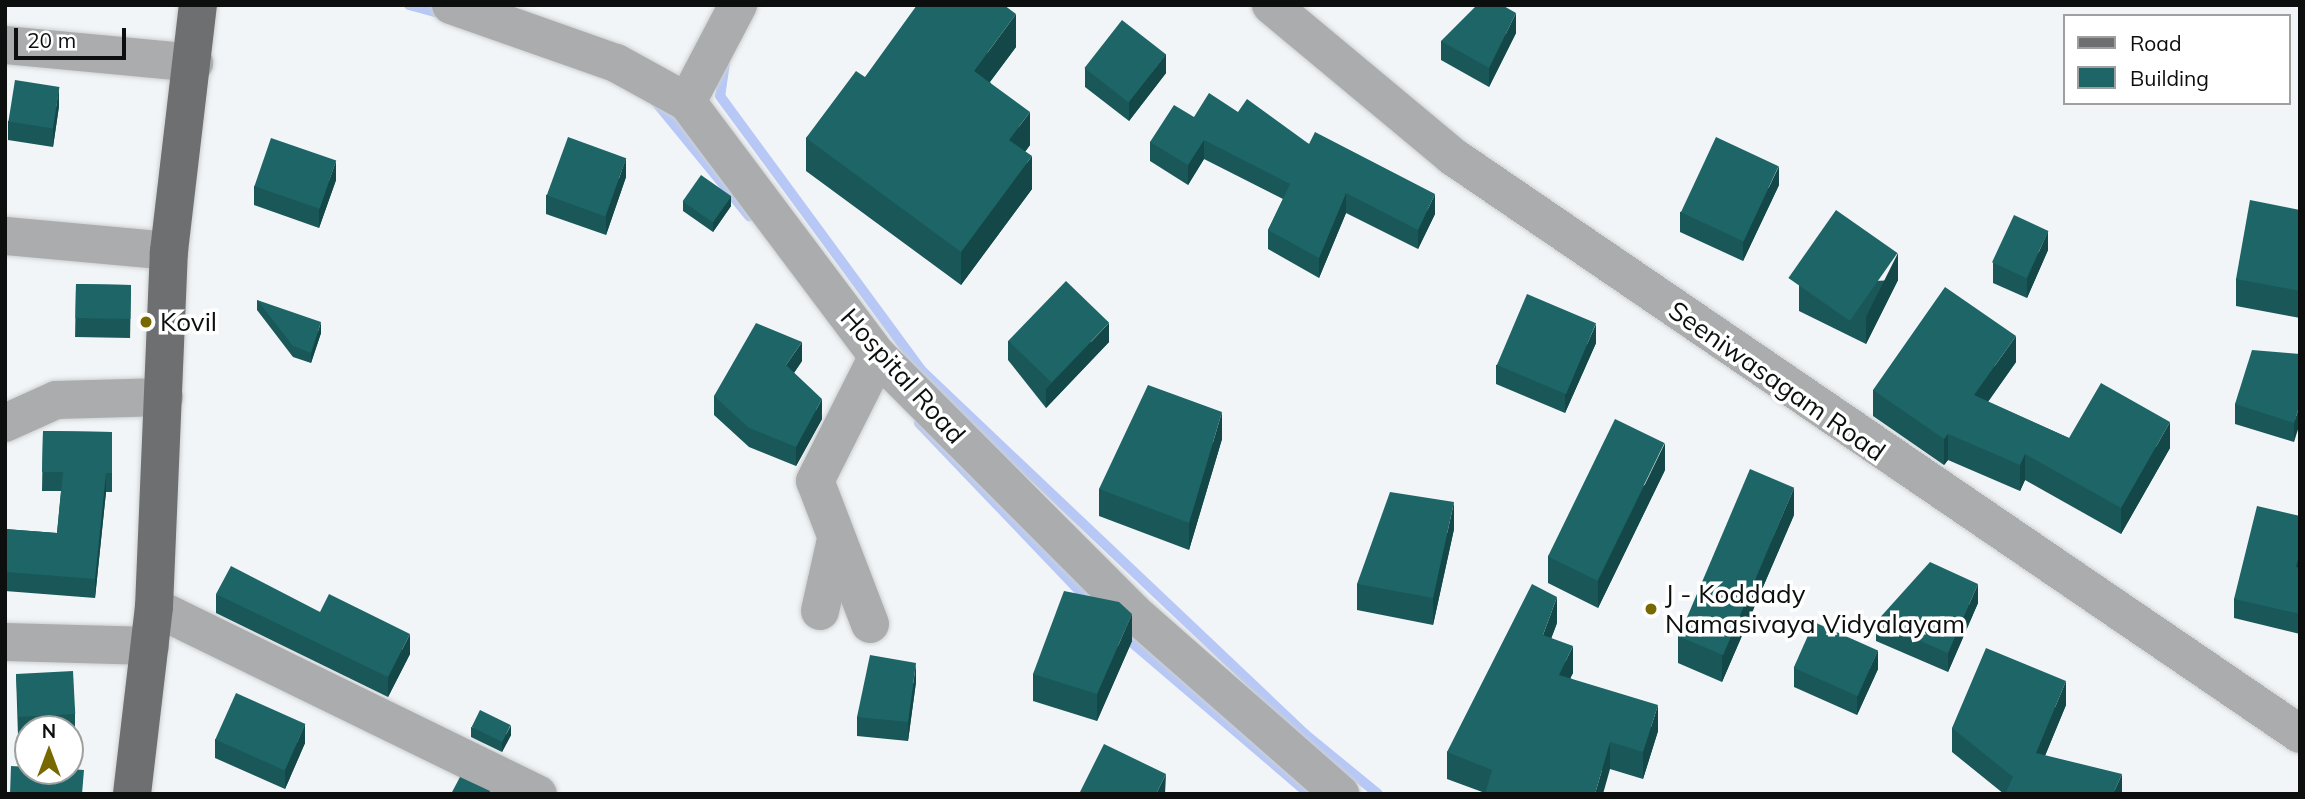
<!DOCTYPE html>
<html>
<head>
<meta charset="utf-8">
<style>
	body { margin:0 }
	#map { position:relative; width:2305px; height:799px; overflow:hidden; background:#f2f5f7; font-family:Mulish,sans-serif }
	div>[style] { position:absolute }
	.stream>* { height:10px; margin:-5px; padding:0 5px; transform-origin:5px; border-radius:5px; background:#b7c8f7 }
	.roads { filter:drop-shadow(0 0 2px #cdd0d2) drop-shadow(0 0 2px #cdd0d2) }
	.minor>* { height:38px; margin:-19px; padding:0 19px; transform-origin:19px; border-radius:19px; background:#aaacad }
	.major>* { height:38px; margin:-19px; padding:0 19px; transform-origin:19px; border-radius:19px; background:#6d6f71 }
	.wall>* { inset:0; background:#195758; transform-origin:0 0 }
	.shaded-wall>* { inset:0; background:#144747 }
	.building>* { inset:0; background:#1d6566; transform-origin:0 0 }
	.dots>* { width:19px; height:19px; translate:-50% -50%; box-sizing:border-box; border:4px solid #fff; border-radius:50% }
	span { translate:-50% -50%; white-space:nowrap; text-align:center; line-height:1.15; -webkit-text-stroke:7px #fff; paint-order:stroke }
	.poi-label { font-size:26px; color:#0d0e0e }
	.left { translate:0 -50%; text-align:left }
	.street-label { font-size:26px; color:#0d0e0e }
	.frame { position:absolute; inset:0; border:7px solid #0d0e0e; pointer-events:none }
	.legend { position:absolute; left:2063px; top:14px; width:228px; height:91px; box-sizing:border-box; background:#fff; border:2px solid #9e9f9f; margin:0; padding:9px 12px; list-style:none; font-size:21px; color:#0d0e0e }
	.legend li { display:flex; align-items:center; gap:14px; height:35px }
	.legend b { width:35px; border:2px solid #9e9f9f }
	.north { position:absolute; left:14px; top:715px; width:70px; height:70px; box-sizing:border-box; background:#fff; border:2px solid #9e9f9f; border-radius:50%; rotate:0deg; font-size:19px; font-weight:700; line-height:28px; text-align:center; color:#0d0e0e }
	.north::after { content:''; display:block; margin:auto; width:24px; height:32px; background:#786800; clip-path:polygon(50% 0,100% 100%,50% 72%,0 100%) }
	.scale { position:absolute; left:14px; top:28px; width:112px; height:32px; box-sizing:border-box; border:4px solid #0d0e0e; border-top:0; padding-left:9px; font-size:21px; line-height:24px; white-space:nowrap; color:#0d0e0e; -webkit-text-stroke:5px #fff; paint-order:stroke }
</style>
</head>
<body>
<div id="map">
	<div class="stream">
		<i style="left:409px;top:5px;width:39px;rotate:15deg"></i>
		<i style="left:725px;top:62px;width:34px;rotate:98deg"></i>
		<i style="left:720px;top:96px;width:343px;rotate:53.7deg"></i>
		<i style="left:923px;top:372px;width:526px;rotate:43.46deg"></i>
		<i style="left:1305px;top:734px;width:94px;rotate:39.4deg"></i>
		<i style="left:655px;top:101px;width:149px;rotate:50.7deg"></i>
		<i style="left:919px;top:423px;width:250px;rotate:46.3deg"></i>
		<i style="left:1123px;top:635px;width:245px;rotate:40.5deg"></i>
	</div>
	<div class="roads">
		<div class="minor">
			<i style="left:451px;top:5px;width:175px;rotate:19.4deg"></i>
			<i style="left:616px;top:63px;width:81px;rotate:28.8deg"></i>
			<i style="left:687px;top:102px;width:318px;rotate:53.1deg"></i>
			<i style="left:878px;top:356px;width:361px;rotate:45.1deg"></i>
			<i style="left:1133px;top:612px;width:276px;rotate:41.3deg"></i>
			<i style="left:1271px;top:5px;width:236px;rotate:39.8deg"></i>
			<i style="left:1452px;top:156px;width:1026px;rotate:34.28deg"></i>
			<i style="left:5px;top:45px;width:190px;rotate:5.4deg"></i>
			<i style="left:687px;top:102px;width:110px;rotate:-62.3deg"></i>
			<i style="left:5px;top:236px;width:165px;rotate:5.2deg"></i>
			<i style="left:5px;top:423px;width:56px;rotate:-24.3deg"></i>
			<i style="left:56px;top:400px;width:108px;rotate:-1.6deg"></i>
			<i style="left:154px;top:607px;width:427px;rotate:26deg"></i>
			<i style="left:820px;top:611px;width:69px;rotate:-77.4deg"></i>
			<i style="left:870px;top:624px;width:153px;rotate:-111deg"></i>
			<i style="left:815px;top:481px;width:140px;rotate:-63.3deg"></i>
			<i style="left:5px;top:642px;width:145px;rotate:1.6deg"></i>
		</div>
		<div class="major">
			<i style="left:132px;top:794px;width:188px;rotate:-83.3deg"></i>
			<i style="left:154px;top:607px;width:356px;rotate:-87.6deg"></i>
			<i style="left:169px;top:251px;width:248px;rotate:-83.3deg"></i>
		</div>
	</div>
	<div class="wall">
		<i style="clip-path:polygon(1516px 33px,1489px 87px,1441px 60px,1441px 41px)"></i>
		<i style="clip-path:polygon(1016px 47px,990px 82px,1030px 145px,1025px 152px,1032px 189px,961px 285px,806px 171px,806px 138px,865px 77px)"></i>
		<i style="clip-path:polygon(1085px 68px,1166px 73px,1129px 121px,1085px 87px)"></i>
		<i style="clip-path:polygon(59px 106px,53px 147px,8px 140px,8px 121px)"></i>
		<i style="clip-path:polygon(1238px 112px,1309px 144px,1435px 214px,1418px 249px,1346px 213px,1319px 278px,1268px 249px,1268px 230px,1283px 199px,1204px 159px,1188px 185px,1150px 161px,1150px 142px,1194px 117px)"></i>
		<i style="clip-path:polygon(626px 177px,606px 235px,546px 214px,546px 195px)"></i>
		<i style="clip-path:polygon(336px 180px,319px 228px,254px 205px,254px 186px)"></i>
		<i style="clip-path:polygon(1779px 185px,1743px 261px,1680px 232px,1680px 212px)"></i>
		<i style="clip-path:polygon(683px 201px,731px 206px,713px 232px,683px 211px)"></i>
		<i style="clip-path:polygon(2300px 210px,2300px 318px,2236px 306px,2236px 279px)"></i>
		<i style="clip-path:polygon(2048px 250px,2027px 298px,1993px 283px,1993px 263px)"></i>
		<i style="clip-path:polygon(1898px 280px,1866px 344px,1799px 311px,1799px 284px)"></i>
		<i style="left:76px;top:284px;width:55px;height:53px;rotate:1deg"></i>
		<i style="clip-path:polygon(257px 300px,321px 333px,311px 363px,293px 357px,257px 310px)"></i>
		<i style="clip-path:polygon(1008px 341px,1109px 342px,1046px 408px,1008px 360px)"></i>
		<i style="clip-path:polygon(1596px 343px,1565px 413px,1496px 384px,1496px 365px)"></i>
		<i style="clip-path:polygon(2300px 354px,2294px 442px,2235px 424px,2235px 404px)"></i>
		<i style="clip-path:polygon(802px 361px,794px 373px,822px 419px,796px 466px,749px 447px,714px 415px,714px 396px)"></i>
		<i style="clip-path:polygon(2016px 362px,1988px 402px,2069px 438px,2170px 448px,2121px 534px,2025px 480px,2020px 491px,1948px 460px,1944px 465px,1873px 416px,1873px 390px)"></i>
		<i style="clip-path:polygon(43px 431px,112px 432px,112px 492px,106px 492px,95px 598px,5px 591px,5px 529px,57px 533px,61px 491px,42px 491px)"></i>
		<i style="clip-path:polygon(1222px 439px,1189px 550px,1099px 516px,1099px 489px)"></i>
		<i style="clip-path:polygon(1665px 470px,1598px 608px,1548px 583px,1548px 556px)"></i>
		<i style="clip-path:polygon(1794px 515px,1722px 682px,1678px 663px,1678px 636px)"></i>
		<i style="clip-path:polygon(2300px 516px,2300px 634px,2234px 618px,2234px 599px)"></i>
		<i style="clip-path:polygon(1454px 529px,1433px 625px,1357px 610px,1357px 584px)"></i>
		<i style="clip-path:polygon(216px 594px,320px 612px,410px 654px,388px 697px,216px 613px)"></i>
		<i style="clip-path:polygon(1978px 603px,1948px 672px,1876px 641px,1876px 622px)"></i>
		<i style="clip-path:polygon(1557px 623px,1551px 638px,1573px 673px,1570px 678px,1658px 731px,1643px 779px,1610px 769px,1485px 793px,1447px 779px,1447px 752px)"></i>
		<i style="clip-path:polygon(1132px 641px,1097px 721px,1033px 701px,1033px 674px)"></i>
		<i style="clip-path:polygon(1794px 668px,1878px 669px,1857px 715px,1794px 687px)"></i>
		<i style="clip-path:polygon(16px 674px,75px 714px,75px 733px,70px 733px,70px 729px,28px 729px,28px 736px,18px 736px)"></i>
		<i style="clip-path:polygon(916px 682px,908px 741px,857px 736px,857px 717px)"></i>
		<i style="clip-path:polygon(2066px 705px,2045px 756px,2122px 794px,2004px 794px,1952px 752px,1952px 728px)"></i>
		<i style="clip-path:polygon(471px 727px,511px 735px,502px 752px,471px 737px)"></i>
		<i style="clip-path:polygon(215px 739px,305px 743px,285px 789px,215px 758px)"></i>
	</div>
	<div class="shaded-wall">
		<i style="clip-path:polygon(1516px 13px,1516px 33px,1489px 87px,1489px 68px)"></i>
		<i style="clip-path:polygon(1016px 14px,1016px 47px,974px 103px,974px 71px)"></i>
		<i style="clip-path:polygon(1166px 54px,1166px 73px,1129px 121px,1129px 101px)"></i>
		<i style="clip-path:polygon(59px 87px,59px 106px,53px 147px,53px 128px)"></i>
		<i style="clip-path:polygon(1030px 112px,1030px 145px,1009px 173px,1009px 140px)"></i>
		<i style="clip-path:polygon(1204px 140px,1204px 159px,1188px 185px,1188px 165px)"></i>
		<i style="clip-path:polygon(1032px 156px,1032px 189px,961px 285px,961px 252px)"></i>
		<i style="clip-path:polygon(626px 158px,626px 177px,606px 235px,606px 216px)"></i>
		<i style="clip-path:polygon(336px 161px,336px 180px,319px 228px,319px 209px)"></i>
		<i style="clip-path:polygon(1779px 166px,1779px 185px,1743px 261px,1743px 242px)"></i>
		<i style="clip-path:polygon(1346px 193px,1346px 213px,1319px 278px,1319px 258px)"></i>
		<i style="clip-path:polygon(1435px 194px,1435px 214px,1418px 249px,1418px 230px)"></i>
		<i style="clip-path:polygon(731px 196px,731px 206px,713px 232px,713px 221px)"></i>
		<i style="clip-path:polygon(2048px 231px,2048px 250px,2027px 298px,2027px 279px)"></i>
		<i style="clip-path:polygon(1898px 253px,1898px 280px,1866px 344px,1866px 317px)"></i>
		<i style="clip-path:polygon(321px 322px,321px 333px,311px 363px,311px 353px)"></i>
		<i style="clip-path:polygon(1109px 323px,1109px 342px,1046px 408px,1046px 389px)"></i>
		<i style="clip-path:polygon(1596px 324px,1596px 343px,1565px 413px,1565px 394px)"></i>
		<i style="clip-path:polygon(2016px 336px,2016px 362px,1974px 421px,1974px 395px)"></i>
		<i style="clip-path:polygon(802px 342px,802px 361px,786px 384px,786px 365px)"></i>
		<i style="clip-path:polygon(822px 399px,822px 419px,796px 466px,796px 447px)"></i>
		<i style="clip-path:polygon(2300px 404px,2300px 423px,2294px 442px,2294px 423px)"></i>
		<i style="clip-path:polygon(1222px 412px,1222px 439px,1189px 550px,1189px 523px)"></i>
		<i style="clip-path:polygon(2170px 422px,2170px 448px,2121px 534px,2121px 508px)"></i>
		<i style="clip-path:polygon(1948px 434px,1948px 460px,1944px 465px,1944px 439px)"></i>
		<i style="clip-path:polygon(1665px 443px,1665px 470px,1598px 608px,1598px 581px)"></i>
		<i style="clip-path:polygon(2025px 454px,2025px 480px,2020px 491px,2020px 465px)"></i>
		<i style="clip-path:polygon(106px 473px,106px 492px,95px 598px,95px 579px)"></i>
		<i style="clip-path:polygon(1794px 488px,1794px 515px,1722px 682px,1722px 655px)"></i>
		<i style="clip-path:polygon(1454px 502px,1454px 529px,1433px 625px,1433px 598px)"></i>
		<i style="clip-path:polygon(2300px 551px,2300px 571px,2296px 567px)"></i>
		<i style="clip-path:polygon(1978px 584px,1978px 603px,1948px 672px,1948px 653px)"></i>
		<i style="clip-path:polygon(1557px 597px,1557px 623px,1543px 661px,1543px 635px)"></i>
		<i style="clip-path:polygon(1132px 614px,1132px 641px,1097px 721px,1097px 694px)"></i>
		<i style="clip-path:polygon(410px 634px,410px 654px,388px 697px,388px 677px)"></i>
		<i style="clip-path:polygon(1573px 646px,1573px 673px,1559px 701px,1559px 675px)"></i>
		<i style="clip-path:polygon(1878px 650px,1878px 669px,1857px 715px,1857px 696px)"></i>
		<i style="clip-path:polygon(916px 663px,916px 682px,908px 741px,908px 722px)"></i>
		<i style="clip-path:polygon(2066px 681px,2066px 705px,2036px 777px,2036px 753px)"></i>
		<i style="clip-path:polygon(1658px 705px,1658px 731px,1643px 779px,1643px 752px)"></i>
		<i style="clip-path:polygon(305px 724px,305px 743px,285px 789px,285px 770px)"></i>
		<i style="clip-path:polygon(511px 725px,511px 735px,502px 752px,502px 742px)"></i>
		<i style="clip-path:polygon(1610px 742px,1610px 769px,1603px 794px,1595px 794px)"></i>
		<i style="clip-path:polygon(1166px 774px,1165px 794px,1156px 794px)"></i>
		<i style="clip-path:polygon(2122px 774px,2122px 794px,2113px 794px)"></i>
	</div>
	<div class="building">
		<i style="clip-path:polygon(917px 5px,1004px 5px,1016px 14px,974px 71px,1030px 112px,1009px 140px,1032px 156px,961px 252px,806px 138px,856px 71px,865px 77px)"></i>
		<i style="clip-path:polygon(1477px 5px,1502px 5px,1516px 13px,1489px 68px,1441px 41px)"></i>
		<i style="left:1122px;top:20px;width:56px;height:61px;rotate:38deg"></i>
		<i style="left:15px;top:80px;width:45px;height:42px;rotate:9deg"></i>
		<i style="clip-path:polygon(1209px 93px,1238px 112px,1247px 99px,1309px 144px,1315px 132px,1435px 194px,1418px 230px,1346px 193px,1319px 258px,1268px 230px,1290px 184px,1204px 140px,1188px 165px,1150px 142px,1174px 105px,1194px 117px)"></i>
		<i style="left:568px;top:137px;width:62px;height:62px;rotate:20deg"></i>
		<i style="left:1716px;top:137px;width:69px;height:83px;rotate:25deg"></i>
		<i style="left:271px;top:138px;width:69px;height:51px;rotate:19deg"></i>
		<i style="left:701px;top:175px;width:37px;height:32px;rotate:35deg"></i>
		<i style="clip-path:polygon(2250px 200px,2300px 210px,2300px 291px,2236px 279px)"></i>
		<i style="left:1836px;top:210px;width:75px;height:83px;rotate:35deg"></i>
		<i style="left:2014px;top:215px;width:38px;height:52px;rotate:25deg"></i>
		<i style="left:1066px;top:281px;width:60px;height:83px;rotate:44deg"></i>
		<i style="left:76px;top:284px;width:55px;height:34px;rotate:1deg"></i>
		<i style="clip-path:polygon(1945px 287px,2016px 336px,1974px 395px,2069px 438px,2101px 383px,2170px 422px,2121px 508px,2025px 454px,2020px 465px,1948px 434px,1944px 439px,1873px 390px)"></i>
		<i style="left:1527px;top:294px;width:75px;height:77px;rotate:23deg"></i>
		<i style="clip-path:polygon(257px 300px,321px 322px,311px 353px,293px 346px)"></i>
		<i style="clip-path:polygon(756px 323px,802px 342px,786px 365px,822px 399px,796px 447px,749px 428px,714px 396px)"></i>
		<i style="clip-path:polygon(2252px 350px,2300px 354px,2300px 404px,2294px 423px,2235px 404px)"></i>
		<i style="clip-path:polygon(1148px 385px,1222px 412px,1189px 523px,1099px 489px)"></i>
		<i style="left:1615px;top:419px;width:55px;height:153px;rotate:26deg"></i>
		<i style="clip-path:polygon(43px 431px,112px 432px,112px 473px,106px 473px,95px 579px,5px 572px,5px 529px,57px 533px,63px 472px,42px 472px)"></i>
		<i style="left:1750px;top:469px;width:48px;height:182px;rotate:23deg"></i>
		<i style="clip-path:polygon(1390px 492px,1454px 502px,1433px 598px,1357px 584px)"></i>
		<i style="clip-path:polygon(2257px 506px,2300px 516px,2300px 551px,2296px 567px,2300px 568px,2300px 614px,2234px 599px)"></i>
		<i style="clip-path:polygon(1930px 562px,1978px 584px,1948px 653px,1876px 622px)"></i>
		<i style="clip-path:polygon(231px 566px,320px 612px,329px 594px,410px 634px,388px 677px,216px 594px)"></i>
		<i style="clip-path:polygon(1532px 584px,1557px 597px,1543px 635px,1573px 646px,1559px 675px,1658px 705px,1643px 752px,1610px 742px,1595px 794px,1485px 794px,1492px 770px,1447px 752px)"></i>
		<i style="clip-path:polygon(1064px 591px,1119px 602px,1132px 614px,1097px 694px,1033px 674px)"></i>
		<i style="left:1814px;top:622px;width:70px;height:50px;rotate:24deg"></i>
		<i style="clip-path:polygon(1986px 648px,2066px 681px,2036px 753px,2122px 774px,2113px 794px,2005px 794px,2013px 777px,1952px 728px)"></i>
		<i style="clip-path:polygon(870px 655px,916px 663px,908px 722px,857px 717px)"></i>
		<i style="left:73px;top:671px;width:43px;height:57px;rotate:87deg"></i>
		<i style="left:236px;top:693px;width:76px;height:51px;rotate:24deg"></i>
		<i style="left:480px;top:710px;width:34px;height:19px;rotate:26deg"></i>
		<i style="clip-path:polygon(1104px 744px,1166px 774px,1156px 794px,1079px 794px)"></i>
		<i style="clip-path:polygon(11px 766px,28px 767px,28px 771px,70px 771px,70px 769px,84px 770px,82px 794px,10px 794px)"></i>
		<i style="clip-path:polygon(460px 777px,490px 791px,489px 794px,451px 794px)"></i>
	</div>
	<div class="dots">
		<i style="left:146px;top:322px;background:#786800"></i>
		<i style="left:1651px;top:609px;background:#786800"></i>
	</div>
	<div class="poi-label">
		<span class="left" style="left:160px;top:322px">Kovil</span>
		<span class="left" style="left:1665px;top:609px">J - Koddady<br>Namasivaya Vidyalayam</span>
	</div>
	<div class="street-label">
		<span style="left:903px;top:376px;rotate:48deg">Hospital Road</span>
		<span style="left:1777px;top:381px;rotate:35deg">Seeniwasagam Road</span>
	</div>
	<div class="frame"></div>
	<ul class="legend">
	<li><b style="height:9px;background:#6d6f71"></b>Road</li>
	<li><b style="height:19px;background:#1d6566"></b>Building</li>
	</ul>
	<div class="north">N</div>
	<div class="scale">20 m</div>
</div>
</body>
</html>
